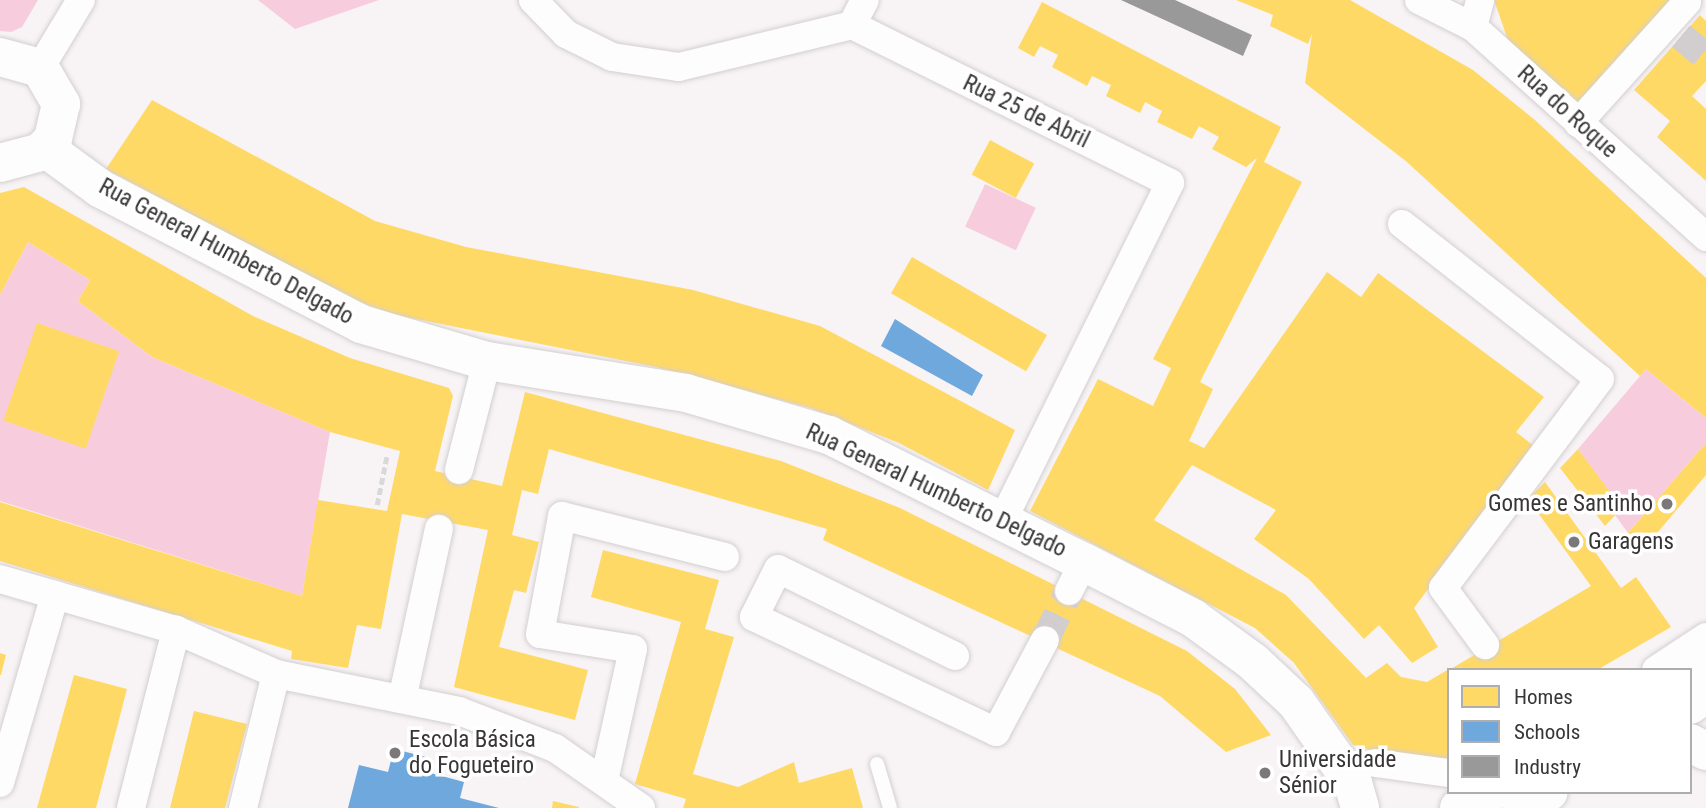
<!DOCTYPE html>
<html>
<head>
<meta charset="utf-8">
<style>
	body { margin:0 }
	#map { position:relative; width:1706px; height:808px; overflow:hidden; background:#f8f3f5; font-family:"Roboto Condensed",sans-serif }
	div>[style] { position:absolute }
	.green>* { inset:0; background:#f7cdde; transform-origin:0 0 }
	.homes>* { inset:0; background:#ffd966; transform-origin:0 0 }
	.schools>* { inset:0; background:#6fa8dc }
	.industry>* { inset:0; background:#999 }
	.street-tunnel>* { height:28px; margin-top:-14px; transform-origin:0; background:repeating-linear-gradient(90deg,#d2cdcf 0 28px,transparent 0 42px) }
	.path>* { height:4.5px; margin-top:-2.25px; transform-origin:0; background:repeating-linear-gradient(90deg,#dad9d9 0 7px,transparent 0 10.5px) }
	.roads { filter:drop-shadow(0 0 2px #d3cfd0) drop-shadow(0 0 2px #d3cfd0) }
	.lane>* { height:14px; margin:-7px; padding:0 7px; transform-origin:7px; border-radius:7px; background:#fefdfe }
	.street>* { height:28px; margin:-14px; padding:0 14px; transform-origin:14px; border-radius:14px; background:#fefdfe }
	.secondary>* { height:38px; margin:-19px; padding:0 19px; transform-origin:19px; border-radius:19px; background:#fefdfe }
	.primary>* { height:38px; margin:-19px; padding:0 19px; transform-origin:19px; border-radius:19px; background:#fefdfe }
	.dots>* { width:19px; height:19px; translate:-50% -50%; box-sizing:border-box; border:4px solid #fff; border-radius:50% }
	span { translate:-50% -50%; white-space:nowrap; text-align:center; line-height:1.15; -webkit-text-stroke:7px #fff; paint-order:stroke }
	.street-label { font-size:23px; color:#383536 }
	.poi-label { font-size:23px; color:#383536 }
	.right { translate:-100% -50%; text-align:right }
	.left { translate:0 -50%; text-align:left }
	.legend { position:absolute; left:1447px; top:668px; width:245px; height:126px; box-sizing:border-box; background:#fff; border:2px solid #afaeaf; margin:0; padding:9px 12px; list-style:none; font-size:21px; color:#383536 }
	.legend li { display:flex; align-items:center; gap:14px; height:35px }
	.legend b { width:35px; border:2px solid #afaeaf }
</style>
</head>
<body>
<div id="map">
	<div class="green">
		<i style="clip-path:polygon(0 0,38px 0,22px 27px,11px 32px,0 31px)"></i>
		<i style="clip-path:polygon(258px 0,379px 0,295px 29px)"></i>
		<i style="left:985px;top:184px;width:56px;height:47px;rotate:25deg"></i>
		<i style="clip-path:polygon(28px 242px,90px 280px,78px 301px,152px 357px,330px 432px,302px 596px,0 501px,0 295px)"></i>
		<i style="clip-path:polygon(1646px 369px,1706px 418px,1706px 443px,1628px 533px,1615px 515px,1621px 508px,1578px 449px)"></i>
	</div>
	<div class="homes">
		<i style="clip-path:polygon(1236px 0,1350px 0,1473px 70px,1535px 120px,1706px 278px,1706px 418px,1646px 369px,1640px 376px,1407px 162px,1305px 83px,1312px 34px,1308px 44px,1270px 26px,1273px 15px)"></i>
		<i style="clip-path:polygon(1494px 0,1678px 0,1583px 109px,1509px 43px)"></i>
		<i style="clip-path:polygon(1042px 2px,1281px 127px,1264px 162px,1302px 182px,1200px 382px,1213px 389px,1189px 441px,1204px 448px,1327px 272px,1361px 297px,1378px 273px,1544px 397px,1516px 432px,1534px 446px,1414px 608px,1438px 647px,1412px 663px,1379px 625px,1364px 639px,1309px 579px,1254px 539px,1276px 510px,1192px 465px,1154px 520px,1286px 595px,1366px 678px,1387px 663px,1401px 677px,1427px 682px,1449px 669px,1449px 757px,1431px 767px,1353px 745px,1294px 663px,1255px 628px,1030px 511px,1098px 379px,1153px 406px,1171px 368px,1153px 359px,1257px 158px,1246px 167px,1212px 149px,1219px 137px,1199px 126px,1192px 139px,1157px 122px,1162px 111px,1145px 102px,1140px 113px,1106px 96px,1111px 85px,1092px 76px,1087px 86px,1052px 67px,1058px 55px,1040px 46px,1034px 57px,1018px 48px)"></i>
		<i style="clip-path:polygon(1700px 15px,1706px 21px,1706px 81px,1692px 96px,1706px 109px,1706px 181px,1657px 137px,1670px 121px,1634px 90px)"></i>
		<i style="clip-path:polygon(152px 100px,375px 221px,466px 247px,693px 290px,820px 326px,1015px 430px,988px 490px,899px 443px,811px 408px,656px 367px,396px 315px,346px 297px,106px 169px)"></i>
		<i style="left:990px;top:140px;width:50px;height:39px;rotate:28deg"></i>
		<i style="clip-path:polygon(24px 187px,253px 316px,350px 358px,449px 388px,453px 396px,435px 471px,502px 486px,525px 392px,781px 461px,900px 508px,1187px 651px,1235px 689px,1271px 735px,1226px 752px,1160px 696px,823px 540px,827px 529px,549px 449px,538px 494px,522px 490px,512px 535px,539px 542px,526px 593px,514px 590px,499px 647px,588px 670px,575px 720px,454px 687px,488px 530px,402px 514px,381px 629px,357px 625px,348px 668px,291px 659px,292px 651px,0 561px,0 502px,302px 596px,318px 500px,387px 511px,400px 451px,330px 432px,152px 357px,78px 301px,90px 280px,28px 242px,0 295px,0 193px)"></i>
		<i style="left:912px;top:257px;width:156px;height:42px;rotate:30deg"></i>
		<i style="left:37px;top:323px;width:87px;height:103px;rotate:19deg"></i>
		<i style="clip-path:polygon(1706px 443px,1706px 475px,1642px 551px,1628px 533px)"></i>
		<i style="clip-path:polygon(1578px 449px,1622px 508px,1605px 526px,1560px 468px)"></i>
		<i style="clip-path:polygon(1545px 482px,1621px 588px,1636px 577px,1671px 627px,1597px 670px,1449px 670px,1591px 586px,1528px 499px)"></i>
		<i style="clip-path:polygon(603px 550px,719px 580px,705px 629px,734px 637px,693px 774px,738px 787px,794px 762px,799px 783px,852px 768px,863px 808px,683px 808px,686px 799px,635px 784px,681px 622px,591px 597px)"></i>
		<i style="clip-path:polygon(0 653px,6px 655px,1px 675px,0 675px)"></i>
		<i style="clip-path:polygon(74px 675px,127px 689px,96px 808px,37px 808px)"></i>
		<i style="clip-path:polygon(194px 711px,247px 724px,225px 808px,170px 808px)"></i>
		<i style="clip-path:polygon(553px 801px,579px 807px,579px 808px,552px 808px)"></i>
	</div>
	<div class="schools">
		<i style="clip-path:polygon(895px 319px,983px 375px,972px 396px,881px 346px)"></i>
		<i style="clip-path:polygon(394px 749px,430px 758px,427px 772px,464px 782px,460px 798px,499px 808px,348px 808px,359px 765px,388px 772px)"></i>
	</div>
	<div class="industry">
		<i style="clip-path:polygon(1121px 0,1175px 0,1252px 35px,1243px 56px)"></i>
	</div>
	<div class="street-tunnel">
		<i style="left:1681px;top:36px;width:33px;rotate:40deg"></i>
		<i style="left:1045px;top:640px;width:55px;rotate:-63.9deg"></i>
	</div>
	<div class="path">
		<i style="left:377px;top:505px;width:51px;rotate:-78.7deg"></i>
	</div>
	<div class="roads">
		<div class="lane">
			<i style="left:877px;top:764px;width:46px;rotate:73.5deg"></i>
		</div>
		<div class="street">
			<i style="left:533px;top:0;width:47px;rotate:45.9deg"></i>
			<i style="left:566px;top:34px;width:51px;rotate:26.6deg"></i>
			<i style="left:612px;top:57px;width:68px;rotate:8.5deg"></i>
			<i style="left:679px;top:67px;width:178px;rotate:-13.6deg"></i>
			<i style="left:852px;top:25px;width:355px;rotate:26.4deg"></i>
			<i style="left:1170px;top:183px;width:377px;rotate:116.4deg"></i>
			<i style="left:1419px;top:0;width:60px;rotate:26.6deg"></i>
			<i style="left:1473px;top:27px;width:314px;rotate:42deg"></i>
			<i style="left:852px;top:25px;width:28px;rotate:-63deg"></i>
			<i style="left:1473px;top:27px;width:28px;rotate:-75deg"></i>
			<i style="left:40px;top:68px;width:79px;rotate:-58.9deg"></i>
			<i style="left:1578px;top:123px;width:163px;rotate:-48deg"></i>
			<i style="left:1402px;top:224px;width:251px;rotate:38.1deg"></i>
			<i style="left:1600px;top:379px;width:261px;rotate:126.9deg"></i>
			<i style="left:1443px;top:588px;width:71px;rotate:53.6deg"></i>
			<i style="left:459px;top:470px;width:113px;rotate:-75.6deg"></i>
			<i style="left:0;top:579px;width:183px;rotate:16.2deg"></i>
			<i style="left:176px;top:630px;width:109px;rotate:23.7deg"></i>
			<i style="left:276px;top:674px;width:187px;rotate:11.4deg"></i>
			<i style="left:459px;top:711px;width:103px;rotate:21.1deg"></i>
			<i style="left:555px;top:748px;width:105px;rotate:34.9deg"></i>
			<i style="left:1069px;top:591px;width:33px;rotate:-63deg"></i>
			<i style="left:955px;top:656px;width:197px;rotate:-153.8deg"></i>
			<i style="left:778px;top:569px;width:54px;rotate:116.6deg"></i>
			<i style="left:754px;top:617px;width:268px;rotate:25.4deg"></i>
			<i style="left:996px;top:732px;width:104px;rotate:-62deg"></i>
			<i style="left:1656px;top:670px;width:60px;rotate:-33.4deg"></i>
			<i style="left:403px;top:695px;width:170px;rotate:-77.8deg"></i>
			<i style="left:1375px;top:763px;width:75px;rotate:7.7deg"></i>
			<i style="left:604px;top:781px;width:135px;rotate:-77.6deg"></i>
			<i style="left:633px;top:649px;width:94px;rotate:-170.8deg"></i>
			<i style="left:540px;top:634px;width:120px;rotate:-79.4deg"></i>
			<i style="left:562px;top:516px;width:168px;rotate:14.1deg"></i>
			<i style="left:0;top:783px;width:196px;rotate:-73.7deg"></i>
			<i style="left:131px;top:808px;width:184px;rotate:-75.8deg"></i>
			<i style="left:243px;top:808px;width:138px;rotate:-76.2deg"></i>
		</div>
		<div class="secondary">
			<i style="left:0;top:57px;width:41px;rotate:15.4deg"></i>
			<i style="left:40px;top:68px;width:42px;rotate:59.7deg"></i>
			<i style="left:61px;top:104px;width:36px;rotate:103deg"></i>
			<i style="left:53px;top:139px;width:18px;rotate:133deg"></i>
			<i style="left:41px;top:152px;width:42px;rotate:165deg"></i>
			<i style="left:45px;top:148px;width:69px;rotate:36.2deg"></i>
			<i style="left:101px;top:189px;width:293px;rotate:27.4deg"></i>
			<i style="left:361px;top:324px;width:131px;rotate:16.4deg"></i>
			<i style="left:487px;top:361px;width:202px;rotate:9.1deg"></i>
			<i style="left:686px;top:393px;width:149px;rotate:16.4deg"></i>
			<i style="left:829px;top:435px;width:285px;rotate:26.5deg"></i>
			<i style="left:1084px;top:562px;width:123px;rotate:27.2deg"></i>
			<i style="left:1193px;top:618px;width:73px;rotate:36.1deg"></i>
			<i style="left:1252px;top:661px;width:60px;rotate:43deg"></i>
			<i style="left:1296px;top:702px;width:99px;rotate:54.9deg"></i>
			<i style="left:1353px;top:783px;width:26px;rotate:74deg"></i>
			<i style="left:1690px;top:743px;width:18px;rotate:27deg"></i>
		</div>
		<div class="primary">
			<i style="left:1685px;top:670px;width:25px;rotate:-34deg"></i>
			<i style="left:1690px;top:705px;width:19px;rotate:-35deg"></i>
			<i style="left:1459px;top:808px;width:37px;rotate:-26deg"></i>
			<i style="left:1522px;top:808px;width:31px;rotate:-31deg"></i>
		</div>
	</div>
	<div class="dots">
		<i style="left:1667px;top:504px;background:#7b7879"></i>
		<i style="left:1574px;top:542px;background:#7b7879"></i>
		<i style="left:395px;top:753px;background:#7b7879"></i>
		<i style="left:1265px;top:773px;background:#7b7879"></i>
	</div>
	<div class="street-label">
		<span style="left:1026px;top:112px;rotate:26deg">Rua 25 de Abril</span>
		<span style="left:1567px;top:112px;rotate:42deg">Rua do Roque</span>
		<span style="left:226px;top:252px;rotate:28deg">Rua General Humberto Delgado</span>
		<span style="left:936px;top:491px;rotate:25deg">Rua General Humberto Delgado</span>
	</div>
	<div class="poi-label">
		<span class="right" style="left:1653px;top:504px">Gomes e Santinho</span>
		<span class="left" style="left:1588px;top:542px">Garagens</span>
		<span class="left" style="left:409px;top:753px">Escola Básica<br>do Fogueteiro</span>
		<span class="left" style="left:1279px;top:773px">Universidade<br>Sénior</span>
	</div>
	<ul class="legend">
	<li><b style="height:19px;background:#ffd966"></b>Homes</li>
	<li><b style="height:19px;background:#6fa8dc"></b>Schools</li>
	<li><b style="height:19px;background:#999"></b>Industry</li>
	</ul>
</div>
</body>
</html>
